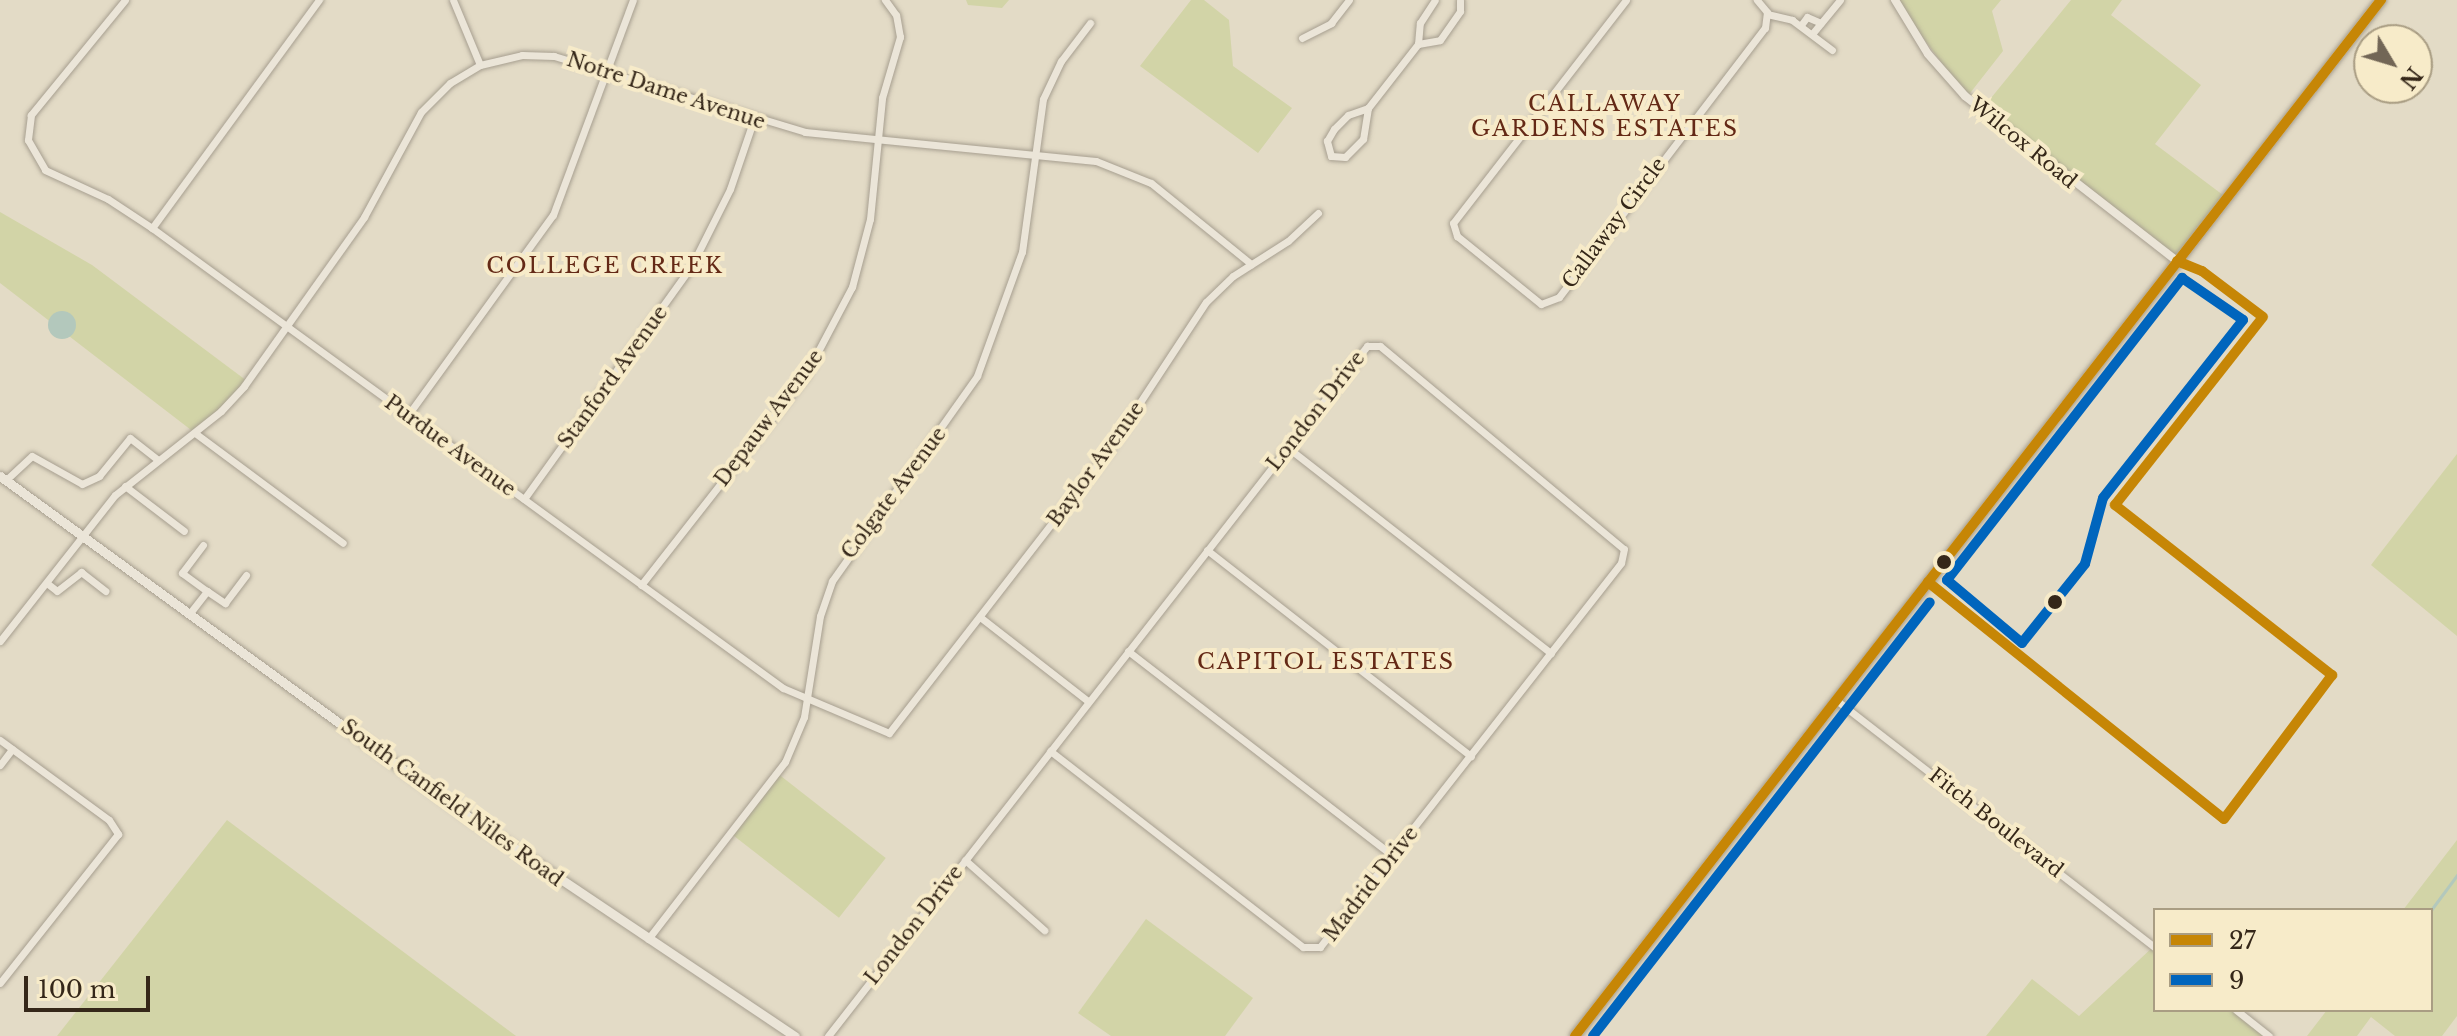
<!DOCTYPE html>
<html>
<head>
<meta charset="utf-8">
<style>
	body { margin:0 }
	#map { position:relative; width:2457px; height:1036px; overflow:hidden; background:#e3dbc6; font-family:"Libre Baskerville",serif }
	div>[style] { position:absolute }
	.green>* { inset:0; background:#d2d4a7; transform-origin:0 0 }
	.water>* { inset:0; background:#b3c8bc }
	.round { border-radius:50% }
	.stream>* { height:3px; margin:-1.5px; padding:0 1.5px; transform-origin:1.5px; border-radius:1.5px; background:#b3c8bc }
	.roads { filter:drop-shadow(0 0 2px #a79f90) drop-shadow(0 0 2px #a79f90) }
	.minor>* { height:7px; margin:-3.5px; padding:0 3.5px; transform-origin:3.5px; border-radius:3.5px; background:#ebe5d8 }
	.tertiary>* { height:8px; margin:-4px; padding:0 4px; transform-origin:4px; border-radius:4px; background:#ebe5d8 }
	.secondary>* { height:9px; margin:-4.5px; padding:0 4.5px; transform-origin:4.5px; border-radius:4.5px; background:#ebe5d8 }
	.primary>* { height:10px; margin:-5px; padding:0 5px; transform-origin:5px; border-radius:5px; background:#e2dcc9 }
	.bus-1>* { height:10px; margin:-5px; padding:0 5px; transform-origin:5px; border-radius:5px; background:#c68606 }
	.bus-2>* { height:10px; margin:-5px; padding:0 5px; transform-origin:5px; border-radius:5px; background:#0065bd }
	.dots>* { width:22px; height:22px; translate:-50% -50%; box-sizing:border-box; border:4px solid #f7ebc9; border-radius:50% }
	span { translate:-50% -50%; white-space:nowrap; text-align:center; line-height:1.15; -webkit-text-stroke:8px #f7ebc9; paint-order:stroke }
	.street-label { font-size:20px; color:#352719 }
	.neighbourhood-label { font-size:22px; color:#642916; letter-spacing:2px }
	.legend { position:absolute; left:2153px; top:908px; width:280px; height:104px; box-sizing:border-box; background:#f7ebc9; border:2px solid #a99d83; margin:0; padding:10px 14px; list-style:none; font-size:24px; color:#352719 }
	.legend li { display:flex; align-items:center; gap:16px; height:40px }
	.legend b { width:40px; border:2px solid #a99d83 }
	.north { position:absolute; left:2353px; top:24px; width:80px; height:80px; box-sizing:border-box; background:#f7ebc9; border:2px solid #a99d83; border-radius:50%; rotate:128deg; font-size:22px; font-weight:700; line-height:32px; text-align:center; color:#352719 }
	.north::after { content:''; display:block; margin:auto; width:28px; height:36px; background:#726656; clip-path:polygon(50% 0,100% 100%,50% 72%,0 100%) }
	.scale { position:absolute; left:24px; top:976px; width:126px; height:36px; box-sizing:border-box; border:4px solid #352719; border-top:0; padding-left:10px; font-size:24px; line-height:28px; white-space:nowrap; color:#352719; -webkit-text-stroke:6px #f7ebc9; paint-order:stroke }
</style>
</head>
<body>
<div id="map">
	<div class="green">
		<i style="clip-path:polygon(966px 0,1009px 0,1002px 8px,968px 5px)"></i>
		<i style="clip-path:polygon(1191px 0,1204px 0,1229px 20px,1233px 66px,1292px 108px,1258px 153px,1140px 66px)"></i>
		<i style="clip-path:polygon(1895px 0,2001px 0,1992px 11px,2003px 51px,1967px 97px)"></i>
		<i style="clip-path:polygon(2071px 0,2122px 0,2111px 15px,2201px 85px,2155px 144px,2227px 198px,2177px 261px,1982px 109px)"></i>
		<i style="clip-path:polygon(0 212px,92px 265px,247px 381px,195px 433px,0 283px)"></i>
		<i style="clip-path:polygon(2457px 454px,2457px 636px,2371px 565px)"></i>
		<i style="left:777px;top:773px;width:138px;height:76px;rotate:38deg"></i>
		<i style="clip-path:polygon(227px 820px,516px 1036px,57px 1036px)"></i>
		<i style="clip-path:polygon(2457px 840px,2457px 1016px,2442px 1036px,2395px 1036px,2371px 1017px,2357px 1036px,2307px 1036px,2327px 1010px,2431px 1010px,2431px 910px,2403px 910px)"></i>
		<i style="clip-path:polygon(1146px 919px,1253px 998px,1225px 1036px,1111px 1036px,1078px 1013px)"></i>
		<i style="clip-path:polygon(2154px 946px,2155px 1010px,2236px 1010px,2269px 1036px,1986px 1036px,2032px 979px,2079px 1016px)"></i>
	</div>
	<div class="water">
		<i class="round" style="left:48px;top:311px;width:28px;height:28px"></i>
	</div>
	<div class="stream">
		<i style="left:2431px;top:910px;width:44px;rotate:-53.4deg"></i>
	</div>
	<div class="roads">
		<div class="minor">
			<i style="left:125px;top:0;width:149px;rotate:129.3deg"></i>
			<i style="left:31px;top:115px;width:25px;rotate:97deg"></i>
			<i style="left:28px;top:140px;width:34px;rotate:60deg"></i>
			<i style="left:45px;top:170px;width:69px;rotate:24.7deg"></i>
			<i style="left:108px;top:199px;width:53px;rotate:33.4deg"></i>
			<i style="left:152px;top:228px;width:781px;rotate:36.09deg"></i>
			<i style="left:783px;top:688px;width:115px;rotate:23deg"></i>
			<i style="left:889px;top:733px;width:357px;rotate:-52.2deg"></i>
			<i style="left:1108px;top:451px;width:178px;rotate:-56.7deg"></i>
			<i style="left:1206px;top:302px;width:37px;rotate:-44deg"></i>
			<i style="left:1233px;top:276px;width:65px;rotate:-32.5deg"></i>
			<i style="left:1288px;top:241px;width:41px;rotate:-43deg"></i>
			<i style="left:453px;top:0;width:70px;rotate:67.4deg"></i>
			<i style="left:1626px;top:0;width:282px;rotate:127.8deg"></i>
			<i style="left:1453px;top:223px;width:14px;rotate:73deg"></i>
			<i style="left:1457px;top:236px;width:108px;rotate:39deg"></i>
			<i style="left:1541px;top:304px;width:19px;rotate:-21deg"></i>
			<i style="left:1559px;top:297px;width:339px;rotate:-52.6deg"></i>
			<i style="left:1765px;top:28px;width:16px;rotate:-83deg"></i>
			<i style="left:1767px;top:12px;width:16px;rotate:-130deg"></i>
			<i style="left:1767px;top:14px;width:26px;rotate:13deg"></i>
			<i style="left:1792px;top:20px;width:50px;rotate:36.9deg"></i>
			<i style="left:1801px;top:25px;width:10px;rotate:-53deg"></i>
			<i style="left:1807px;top:17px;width:15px;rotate:23deg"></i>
			<i style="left:1812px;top:34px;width:44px;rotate:-50.5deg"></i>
			<i style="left:1302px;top:38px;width:33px;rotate:-27deg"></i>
			<i style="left:1331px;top:23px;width:29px;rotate:-52deg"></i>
			<i style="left:1418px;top:44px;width:22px;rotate:-10deg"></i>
			<i style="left:1440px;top:40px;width:35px;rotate:-55deg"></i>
			<i style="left:1460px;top:11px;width:11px;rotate:-90deg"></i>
			<i style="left:1368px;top:108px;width:31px;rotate:99deg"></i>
			<i style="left:1363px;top:139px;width:25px;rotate:135deg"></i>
			<i style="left:1345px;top:157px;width:14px;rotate:-176deg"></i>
			<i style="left:1331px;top:156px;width:16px;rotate:-105deg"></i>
			<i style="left:1327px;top:141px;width:14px;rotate:-60deg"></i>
			<i style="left:1334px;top:129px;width:20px;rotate:-45deg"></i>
			<i style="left:1348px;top:115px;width:21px;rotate:-19deg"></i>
			<i style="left:1368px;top:108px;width:81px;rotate:-52deg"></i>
			<i style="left:1418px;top:44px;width:21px;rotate:-85deg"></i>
			<i style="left:1420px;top:23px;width:27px;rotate:-57deg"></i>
			<i style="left:152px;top:228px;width:283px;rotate:-53.8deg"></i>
			<i style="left:408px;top:415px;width:247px;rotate:-54.1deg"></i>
			<i style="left:553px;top:215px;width:229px;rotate:-69.6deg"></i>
			<i style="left:195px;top:433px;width:184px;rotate:36.6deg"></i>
			<i style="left:1287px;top:447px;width:335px;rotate:38deg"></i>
			<i style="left:6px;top:480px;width:35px;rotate:-43deg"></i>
			<i style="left:32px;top:456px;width:57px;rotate:29.2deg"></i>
			<i style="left:82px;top:484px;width:19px;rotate:-25deg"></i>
			<i style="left:99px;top:476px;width:49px;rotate:-50.8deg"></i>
			<i style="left:130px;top:438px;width:34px;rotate:38deg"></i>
			<i style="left:125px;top:486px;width:74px;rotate:37.3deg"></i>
			<i style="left:524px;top:499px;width:286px;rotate:-54.3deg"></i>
			<i style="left:691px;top:267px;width:87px;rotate:-63.4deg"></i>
			<i style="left:730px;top:189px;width:74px;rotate:-71.1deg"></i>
			<i style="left:203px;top:545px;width:35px;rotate:127deg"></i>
			<i style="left:182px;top:573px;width:31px;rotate:36deg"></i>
			<i style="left:207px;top:591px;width:22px;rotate:34deg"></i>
			<i style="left:225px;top:603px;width:35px;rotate:-53deg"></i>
			<i style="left:1207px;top:550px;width:335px;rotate:38deg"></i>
			<i style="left:48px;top:584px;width:11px;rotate:38deg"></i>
			<i style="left:57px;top:591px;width:31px;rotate:-38deg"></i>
			<i style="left:81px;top:572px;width:31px;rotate:38deg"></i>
			<i style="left:641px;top:585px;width:266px;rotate:-51.9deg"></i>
			<i style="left:805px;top:376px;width:101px;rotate:-62.2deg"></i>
			<i style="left:852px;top:287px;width:70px;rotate:-75.2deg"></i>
			<i style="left:870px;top:219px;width:122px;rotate:-84.3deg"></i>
			<i style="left:882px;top:98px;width:64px;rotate:-73.6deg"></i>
			<i style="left:900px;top:37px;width:22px;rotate:-100deg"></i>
			<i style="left:896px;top:15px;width:19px;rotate:-126deg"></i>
			<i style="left:190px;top:613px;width:28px;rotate:-52deg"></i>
			<i style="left:980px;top:617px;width:137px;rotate:37.9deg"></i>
			<i style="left:0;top:641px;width:186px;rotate:-51.8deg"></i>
			<i style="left:115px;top:495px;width:135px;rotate:-38.4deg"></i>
			<i style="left:221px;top:411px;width:34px;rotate:-47deg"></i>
			<i style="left:244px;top:386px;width:207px;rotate:-54.6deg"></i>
			<i style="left:364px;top:217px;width:119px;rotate:-61.5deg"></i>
			<i style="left:421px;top:112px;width:41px;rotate:-45deg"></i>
			<i style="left:450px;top:83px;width:35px;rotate:-31deg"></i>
			<i style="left:480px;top:65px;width:43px;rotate:-13.4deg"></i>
			<i style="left:522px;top:55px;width:32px;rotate:2deg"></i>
			<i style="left:554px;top:56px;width:262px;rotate:16.8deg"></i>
			<i style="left:805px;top:132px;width:292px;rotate:5.7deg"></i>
			<i style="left:1096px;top:161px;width:59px;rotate:21.8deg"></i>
			<i style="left:1151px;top:183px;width:129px;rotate:39deg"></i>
			<i style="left:1128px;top:651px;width:335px;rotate:37.7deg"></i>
			<i style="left:1836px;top:700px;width:403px;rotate:37.8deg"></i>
			<i style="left:0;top:740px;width:135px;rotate:36.3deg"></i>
			<i style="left:109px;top:820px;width:17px;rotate:57deg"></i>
			<i style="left:118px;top:834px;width:190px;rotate:128.4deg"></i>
			<i style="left:0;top:765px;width:20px;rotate:-53deg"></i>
			<i style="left:965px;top:860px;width:106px;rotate:41.5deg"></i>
			<i style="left:648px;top:939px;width:224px;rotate:-52.3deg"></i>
			<i style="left:785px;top:762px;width:49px;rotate:-67.1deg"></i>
			<i style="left:804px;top:717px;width:102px;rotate:-81deg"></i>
			<i style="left:820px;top:616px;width:37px;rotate:-71deg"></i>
			<i style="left:832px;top:581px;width:251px;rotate:-54.7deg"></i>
			<i style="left:977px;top:376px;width:132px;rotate:-70.1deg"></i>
			<i style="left:1022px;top:252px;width:154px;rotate:-82.2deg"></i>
			<i style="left:1043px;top:99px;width:42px;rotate:-64.7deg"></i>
			<i style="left:1061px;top:61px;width:48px;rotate:-52.7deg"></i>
			<i style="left:2236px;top:1010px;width:42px;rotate:38.2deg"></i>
			<i style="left:828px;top:1036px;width:876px;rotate:-52deg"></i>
			<i style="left:1367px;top:346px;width:13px"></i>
			<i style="left:1380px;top:346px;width:317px;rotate:39.8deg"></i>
			<i style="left:1624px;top:549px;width:14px;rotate:102deg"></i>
			<i style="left:1621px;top:563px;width:488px;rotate:128.1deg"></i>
			<i style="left:1320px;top:947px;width:17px;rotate:180deg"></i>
			<i style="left:1303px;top:947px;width:320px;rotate:-142.2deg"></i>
		</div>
		<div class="tertiary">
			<i style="left:1895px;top:0;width:63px;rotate:58.6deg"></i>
			<i style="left:1928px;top:54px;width:56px;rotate:48.6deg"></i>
			<i style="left:1965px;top:96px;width:269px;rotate:37.9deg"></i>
		</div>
		<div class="secondary">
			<i style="left:0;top:476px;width:578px;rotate:36.06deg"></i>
			<i style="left:467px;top:816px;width:395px;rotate:33.9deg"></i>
		</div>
		<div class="primary">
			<i style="left:1575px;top:1036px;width:1313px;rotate:-52.12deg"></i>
		</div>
	</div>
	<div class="bus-1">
		<i style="left:2177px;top:261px;width:27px;rotate:22deg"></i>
		<i style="left:2202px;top:271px;width:76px;rotate:37deg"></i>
		<i style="left:2115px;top:505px;width:276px;rotate:38.1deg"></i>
		<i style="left:2115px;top:505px;width:239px;rotate:-51.8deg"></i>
		<i style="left:1928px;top:582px;width:379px;rotate:38.7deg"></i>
		<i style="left:2224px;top:819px;width:180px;rotate:-53.1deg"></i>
		<i style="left:1575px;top:1036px;width:1313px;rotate:-52.12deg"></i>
	</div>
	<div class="bus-2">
		<i style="left:2182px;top:278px;width:74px;rotate:34.5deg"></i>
		<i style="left:2243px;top:320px;width:226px;rotate:128.2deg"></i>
		<i style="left:2103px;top:498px;width:68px;rotate:105.3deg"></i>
		<i style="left:2085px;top:564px;width:101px;rotate:128.6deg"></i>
		<i style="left:2022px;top:643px;width:98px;rotate:-140deg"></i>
		<i style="left:1947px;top:580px;width:383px;rotate:-52.1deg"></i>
		<i style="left:1593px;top:1036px;width:549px;rotate:-52.17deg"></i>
	</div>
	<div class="dots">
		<i style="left:1944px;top:562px;background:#352719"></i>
		<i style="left:2055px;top:602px;background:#352719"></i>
	</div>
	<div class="street-label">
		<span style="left:666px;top:91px;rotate:18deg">Notre Dame Avenue</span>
		<span style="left:2023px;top:143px;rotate:39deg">Wilcox Road</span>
		<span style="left:1614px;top:223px;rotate:-53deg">Callaway Circle</span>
		<span style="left:613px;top:377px;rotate:-54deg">Stanford Avenue</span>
		<span style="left:1316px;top:411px;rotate:-52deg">London Drive</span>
		<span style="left:769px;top:418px;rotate:-53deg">Depauw Avenue</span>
		<span style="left:450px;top:446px;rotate:36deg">Purdue Avenue</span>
		<span style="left:1096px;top:464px;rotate:-54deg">Baylor Avenue</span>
		<span style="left:894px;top:493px;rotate:-53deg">Colgate Avenue</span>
		<span style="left:452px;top:803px;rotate:36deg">South Canfield Niles Road</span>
		<span style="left:1996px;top:823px;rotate:38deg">Fitch Boulevard</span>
		<span style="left:1371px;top:884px;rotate:-52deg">Madrid Drive</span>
		<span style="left:914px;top:925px;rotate:-52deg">London Drive</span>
	</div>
	<div class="neighbourhood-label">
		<span style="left:1605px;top:116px">CALLAWAY<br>GARDENS ESTATES</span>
		<span style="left:605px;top:266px">COLLEGE CREEK</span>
		<span style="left:1326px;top:662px">CAPITOL ESTATES</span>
	</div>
	<ul class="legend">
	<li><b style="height:10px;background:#c68606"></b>27</li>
	<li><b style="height:10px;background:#0065bd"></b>9</li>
	</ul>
	<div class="north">N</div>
	<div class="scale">100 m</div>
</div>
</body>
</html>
